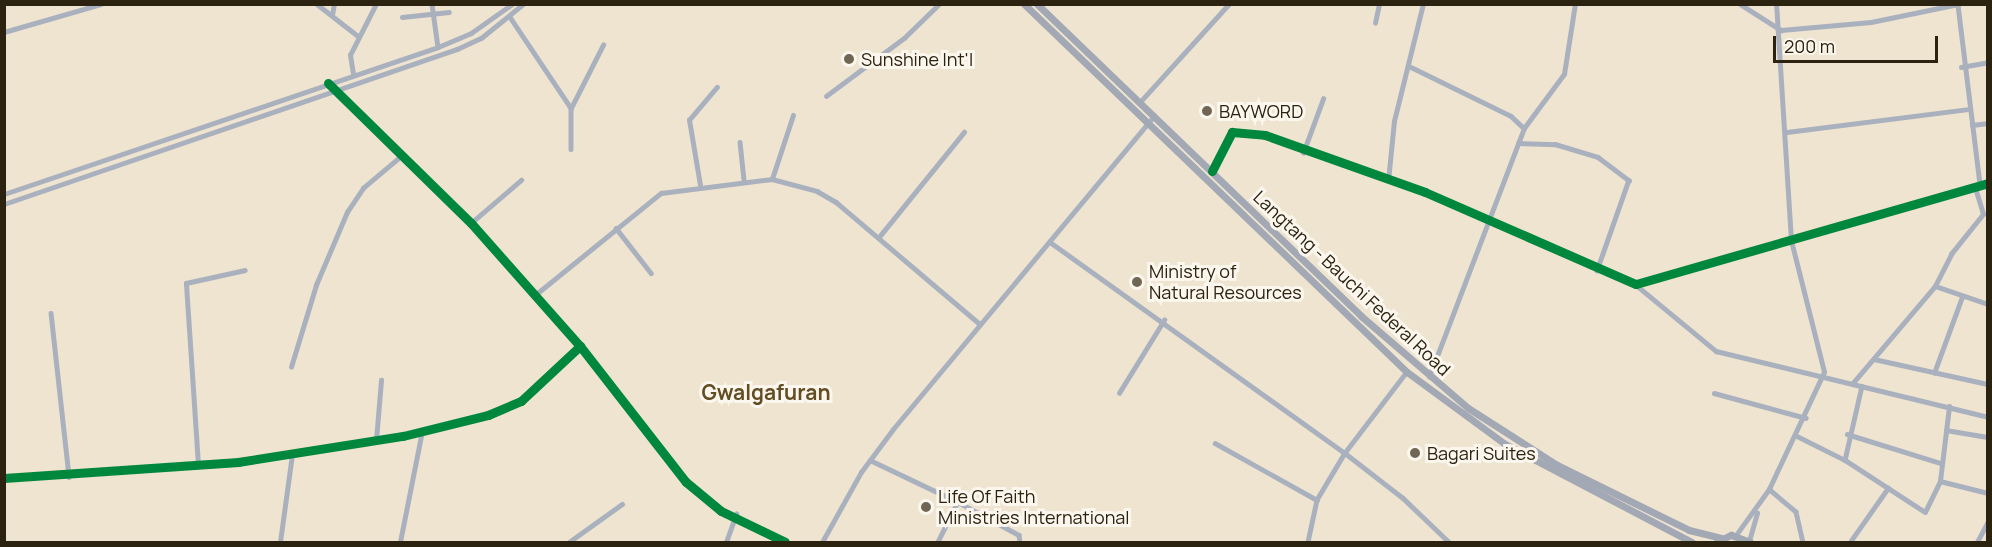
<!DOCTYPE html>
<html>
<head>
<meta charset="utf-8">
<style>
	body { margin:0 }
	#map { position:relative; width:1992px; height:547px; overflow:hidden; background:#efe4d0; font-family:Manrope,sans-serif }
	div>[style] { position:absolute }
	.minor>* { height:4.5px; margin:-2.25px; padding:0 2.25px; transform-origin:2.25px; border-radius:2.25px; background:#aab1be }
	.tertiary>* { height:5px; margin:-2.5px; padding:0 2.5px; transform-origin:2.5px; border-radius:2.5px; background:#aab1be }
	.primary>* { height:7px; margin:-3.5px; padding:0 3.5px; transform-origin:3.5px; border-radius:3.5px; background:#a2a8b4 }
	.cycleway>* { height:9px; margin:-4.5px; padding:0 4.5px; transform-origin:4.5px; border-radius:4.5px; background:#00873e }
	.dots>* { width:16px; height:16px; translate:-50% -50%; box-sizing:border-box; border:3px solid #fcf7ee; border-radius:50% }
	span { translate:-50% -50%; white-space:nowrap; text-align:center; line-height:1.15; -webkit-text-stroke:6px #fcf7ee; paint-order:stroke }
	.poi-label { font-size:18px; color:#2b2210 }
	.left { translate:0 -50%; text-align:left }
	.street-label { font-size:18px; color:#2b2210 }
	.quarter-label { font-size:21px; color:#634d23; font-weight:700 }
	.frame { position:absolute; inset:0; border:6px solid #2b2210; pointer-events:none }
	.scale { position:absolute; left:1773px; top:36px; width:165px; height:27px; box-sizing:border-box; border:3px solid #2b2210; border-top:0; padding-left:8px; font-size:18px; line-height:21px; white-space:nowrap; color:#2b2210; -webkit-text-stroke:4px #fcf7ee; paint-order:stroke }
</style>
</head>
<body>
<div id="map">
	<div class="minor">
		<i style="left:317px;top:4px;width:52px;rotate:38deg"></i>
		<i style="left:432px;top:4px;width:43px;rotate:82.1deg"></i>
		<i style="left:1740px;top:4px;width:49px;rotate:32.4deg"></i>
		<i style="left:1781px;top:30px;width:90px;rotate:-5.1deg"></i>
		<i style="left:1871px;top:22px;width:90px;rotate:-11.6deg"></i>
		<i style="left:1958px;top:5px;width:181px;rotate:83deg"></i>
		<i style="left:332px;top:15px;width:11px;rotate:-80deg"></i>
		<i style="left:402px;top:17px;width:47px;rotate:-6.1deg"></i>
		<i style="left:510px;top:17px;width:110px;rotate:56.2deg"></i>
		<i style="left:571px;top:108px;width:41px;rotate:90deg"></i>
		<i style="left:1375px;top:23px;width:19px;rotate:-78deg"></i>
		<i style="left:4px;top:32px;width:101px;rotate:-16.1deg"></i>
		<i style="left:1411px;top:67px;width:111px;rotate:26.1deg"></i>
		<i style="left:1511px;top:116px;width:18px;rotate:43deg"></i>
		<i style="left:1961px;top:67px;width:27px;rotate:-10deg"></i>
		<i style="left:353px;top:74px;width:19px;rotate:-99deg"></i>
		<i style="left:350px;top:55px;width:57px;rotate:-63deg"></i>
		<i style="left:826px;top:96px;width:97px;rotate:-36.6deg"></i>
		<i style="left:904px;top:38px;width:49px;rotate:-44.2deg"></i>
		<i style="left:1140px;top:102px;width:132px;rotate:-47.8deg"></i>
		<i style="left:571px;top:108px;width:71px;rotate:-63.1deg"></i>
		<i style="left:1972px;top:125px;width:16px;rotate:-7deg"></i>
		<i style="left:1787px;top:132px;width:184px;rotate:-7.2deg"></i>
		<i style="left:740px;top:142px;width:38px;rotate:84deg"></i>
		<i style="left:1518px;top:143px;width:37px;rotate:2deg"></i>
		<i style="left:1555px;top:144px;width:45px;rotate:16.8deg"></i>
		<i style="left:1598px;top:157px;width:39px;rotate:37deg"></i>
		<i style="left:1629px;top:180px;width:96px;rotate:109.4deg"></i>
		<i style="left:1303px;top:153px;width:58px;rotate:-69.7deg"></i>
		<i style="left:1212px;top:171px;width:44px;rotate:-62.9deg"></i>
		<i style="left:1232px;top:132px;width:33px;rotate:5deg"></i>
		<i style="left:1265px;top:135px;width:170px;rotate:19.6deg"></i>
		<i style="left:1425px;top:192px;width:230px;rotate:23.6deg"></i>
		<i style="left:1636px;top:284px;width:366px;rotate:-16deg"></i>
		<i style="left:772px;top:179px;width:67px;rotate:-71.8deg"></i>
		<i style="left:1388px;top:181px;width:60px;rotate:-84.3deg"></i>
		<i style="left:1394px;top:121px;width:121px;rotate:-76.1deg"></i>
		<i style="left:700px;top:185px;width:66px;rotate:-99.6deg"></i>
		<i style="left:689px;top:120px;width:43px;rotate:-49.7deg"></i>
		<i style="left:471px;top:223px;width:66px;rotate:-40.7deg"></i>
		<i style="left:616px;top:228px;width:57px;rotate:52.1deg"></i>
		<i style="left:879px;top:237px;width:135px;rotate:-51deg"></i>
		<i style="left:1050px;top:242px;width:363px;rotate:35.6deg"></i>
		<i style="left:1345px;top:453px;width:55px;rotate:120.8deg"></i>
		<i style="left:1317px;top:500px;width:43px;rotate:102.1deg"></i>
		<i style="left:1636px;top:285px;width:104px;rotate:39.5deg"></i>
		<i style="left:1716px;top:351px;width:280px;rotate:13.6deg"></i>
		<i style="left:1935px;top:286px;width:56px;rotate:18.8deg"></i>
		<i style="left:535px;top:295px;width:162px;rotate:-39deg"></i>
		<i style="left:661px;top:193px;width:112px;rotate:-7.2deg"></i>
		<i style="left:772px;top:179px;width:47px;rotate:14.9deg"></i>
		<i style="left:817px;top:191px;width:22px;rotate:30deg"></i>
		<i style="left:836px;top:202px;width:189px;rotate:40.3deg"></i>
		<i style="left:51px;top:313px;width:165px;rotate:83.7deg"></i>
		<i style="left:1874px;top:359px;width:117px;rotate:12.4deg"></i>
		<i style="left:291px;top:367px;width:86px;rotate:-73deg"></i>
		<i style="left:316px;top:285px;width:79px;rotate:-67deg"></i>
		<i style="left:347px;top:212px;width:29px;rotate:-56deg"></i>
		<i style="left:363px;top:188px;width:50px;rotate:-40.1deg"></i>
		<i style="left:1407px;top:372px;width:102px;rotate:127.4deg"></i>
		<i style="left:1345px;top:453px;width:73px;rotate:37.8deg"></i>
		<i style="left:1403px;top:498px;width:64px;rotate:43.7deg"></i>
		<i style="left:1934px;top:373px;width:81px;rotate:-69.8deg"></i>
		<i style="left:1429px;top:377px;width:267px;rotate:-69.1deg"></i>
		<i style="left:1524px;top:128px;width:67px;rotate:-53.5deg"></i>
		<i style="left:1564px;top:74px;width:71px;rotate:-81.1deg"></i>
		<i style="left:1852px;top:384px;width:128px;rotate:-49.7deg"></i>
		<i style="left:1935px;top:286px;width:36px;rotate:-63deg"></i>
		<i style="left:1951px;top:254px;width:51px;rotate:-51.3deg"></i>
		<i style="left:1983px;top:214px;width:28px;rotate:-107deg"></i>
		<i style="left:1862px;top:386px;width:76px;rotate:102.9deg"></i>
		<i style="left:1845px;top:460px;width:95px;rotate:33deg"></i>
		<i style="left:1925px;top:512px;width:34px;rotate:-64deg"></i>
		<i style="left:1940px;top:481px;width:75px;rotate:-83.1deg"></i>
		<i style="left:1119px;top:393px;width:86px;rotate:-58.3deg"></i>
		<i style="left:1714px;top:393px;width:95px;rotate:15.2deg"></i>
		<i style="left:1946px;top:430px;width:43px;rotate:9.5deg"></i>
		<i style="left:1847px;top:434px;width:97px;rotate:17.3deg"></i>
		<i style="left:1797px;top:436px;width:54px;rotate:26.6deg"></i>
		<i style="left:376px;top:440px;width:60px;rotate:-85.2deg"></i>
		<i style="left:1215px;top:443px;width:117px;rotate:29.2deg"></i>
		<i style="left:870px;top:460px;width:98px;rotate:25.5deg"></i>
		<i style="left:958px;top:502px;width:45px;rotate:116.6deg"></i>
		<i style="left:198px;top:465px;width:182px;rotate:-93.8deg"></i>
		<i style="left:186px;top:283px;width:60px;rotate:-12.4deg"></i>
		<i style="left:1940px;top:481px;width:49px;rotate:14deg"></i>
		<i style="left:1769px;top:489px;width:35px;rotate:40deg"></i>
		<i style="left:1796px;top:512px;width:31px;rotate:77deg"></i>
		<i style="left:958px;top:502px;width:69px;rotate:28.4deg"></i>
		<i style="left:1019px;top:535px;width:7px;rotate:82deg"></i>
		<i style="left:1736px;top:535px;width:57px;rotate:-54.3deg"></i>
		<i style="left:1769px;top:489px;width:129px;rotate:-64.8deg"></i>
		<i style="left:1824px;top:372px;width:135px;rotate:-104.1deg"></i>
		<i style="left:1791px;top:241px;width:237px;rotate:-93.6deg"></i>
		<i style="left:1749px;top:541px;width:29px;rotate:-74deg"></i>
		<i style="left:280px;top:542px;width:89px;rotate:-82.2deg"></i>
		<i style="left:400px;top:542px;width:113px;rotate:-78.8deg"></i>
		<i style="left:569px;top:542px;width:65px;rotate:-35.6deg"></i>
		<i style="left:726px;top:542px;width:30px;rotate:-70deg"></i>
		<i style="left:1850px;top:542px;width:66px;rotate:-54.9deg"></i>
		<i style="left:1977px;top:542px;width:24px;rotate:-62deg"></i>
	</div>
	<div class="tertiary">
		<i style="left:328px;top:83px;width:200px;rotate:44.4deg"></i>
		<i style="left:471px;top:223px;width:164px;rotate:48.5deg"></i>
		<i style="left:580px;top:346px;width:172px;rotate:52.1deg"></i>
		<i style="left:686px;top:482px;width:45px;rotate:39.6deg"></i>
		<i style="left:721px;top:511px;width:71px;rotate:25.8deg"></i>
		<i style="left:4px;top:194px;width:458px;rotate:-18.7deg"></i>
		<i style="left:438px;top:47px;width:36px;rotate:-23deg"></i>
		<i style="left:471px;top:33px;width:50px;rotate:-35.3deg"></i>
		<i style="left:4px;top:204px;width:479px;rotate:-18.9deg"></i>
		<i style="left:457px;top:49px;width:26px;rotate:-25deg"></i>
		<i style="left:481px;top:38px;width:54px;rotate:-39deg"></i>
		<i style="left:4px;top:478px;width:235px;rotate:-3.9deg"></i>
		<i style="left:238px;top:462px;width:167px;rotate:-9deg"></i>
		<i style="left:403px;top:436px;width:88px;rotate:-13.9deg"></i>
		<i style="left:488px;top:415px;width:36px;rotate:-23deg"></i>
		<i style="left:521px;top:401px;width:81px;rotate:-43deg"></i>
		<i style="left:822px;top:542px;width:80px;rotate:-60.9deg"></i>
		<i style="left:861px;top:472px;width:54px;rotate:-53.3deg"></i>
		<i style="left:893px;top:429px;width:408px;rotate:-50.2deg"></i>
	</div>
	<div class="primary">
		<i style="left:1024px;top:4px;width:531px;rotate:43.86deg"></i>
		<i style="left:1407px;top:372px;width:122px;rotate:36.3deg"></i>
		<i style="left:1505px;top:444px;width:211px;rotate:27.7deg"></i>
		<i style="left:1037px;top:4px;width:450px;rotate:43.9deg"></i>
		<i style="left:1361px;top:316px;width:141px;rotate:40.7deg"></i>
		<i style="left:1468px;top:408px;width:106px;rotate:32.6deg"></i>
		<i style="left:1557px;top:465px;width:147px;rotate:26.2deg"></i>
		<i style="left:1689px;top:530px;width:34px;rotate:14deg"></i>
		<i style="left:1717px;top:542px;width:16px;rotate:-27deg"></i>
		<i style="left:1731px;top:535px;width:20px;rotate:20deg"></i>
	</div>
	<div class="cycleway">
		<i style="left:328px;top:83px;width:200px;rotate:44.4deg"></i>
		<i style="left:471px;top:223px;width:164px;rotate:48.5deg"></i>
		<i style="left:580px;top:346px;width:172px;rotate:52.1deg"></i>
		<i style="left:686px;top:482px;width:45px;rotate:39.6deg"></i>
		<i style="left:721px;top:511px;width:71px;rotate:25.8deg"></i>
		<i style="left:1212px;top:171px;width:44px;rotate:-62.9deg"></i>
		<i style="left:1232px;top:132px;width:33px;rotate:5deg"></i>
		<i style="left:1265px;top:135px;width:170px;rotate:19.6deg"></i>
		<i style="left:1425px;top:192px;width:230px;rotate:23.6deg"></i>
		<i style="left:1636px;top:284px;width:366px;rotate:-16deg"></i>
		<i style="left:4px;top:478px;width:235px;rotate:-3.9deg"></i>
		<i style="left:238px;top:462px;width:167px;rotate:-9deg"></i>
		<i style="left:403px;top:436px;width:88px;rotate:-13.9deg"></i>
		<i style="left:488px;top:415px;width:36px;rotate:-23deg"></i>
		<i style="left:521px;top:401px;width:81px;rotate:-43deg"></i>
	</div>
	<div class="dots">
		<i style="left:849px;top:59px;background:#706653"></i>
		<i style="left:1207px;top:111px;background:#706653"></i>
		<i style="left:1137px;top:282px;background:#706653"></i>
		<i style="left:1415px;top:453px;background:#706653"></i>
		<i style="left:926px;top:507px;background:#706653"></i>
	</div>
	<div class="poi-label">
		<span class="left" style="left:861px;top:59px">Sunshine Int'l</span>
		<span class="left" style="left:1219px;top:111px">BAYWORD</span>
		<span class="left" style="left:1149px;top:282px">Ministry of<br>Natural Resources</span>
		<span class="left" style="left:1427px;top:453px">Bagari Suites</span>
		<span class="left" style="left:938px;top:507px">Life Of Faith<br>Ministries International</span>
	</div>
	<div class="street-label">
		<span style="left:1352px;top:283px;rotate:43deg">Langtang - Bauchi Federal Road</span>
	</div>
	<div class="quarter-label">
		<span style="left:766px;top:392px">Gwalgafuran</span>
	</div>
	<div class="frame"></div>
	<div class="scale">200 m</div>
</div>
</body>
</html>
